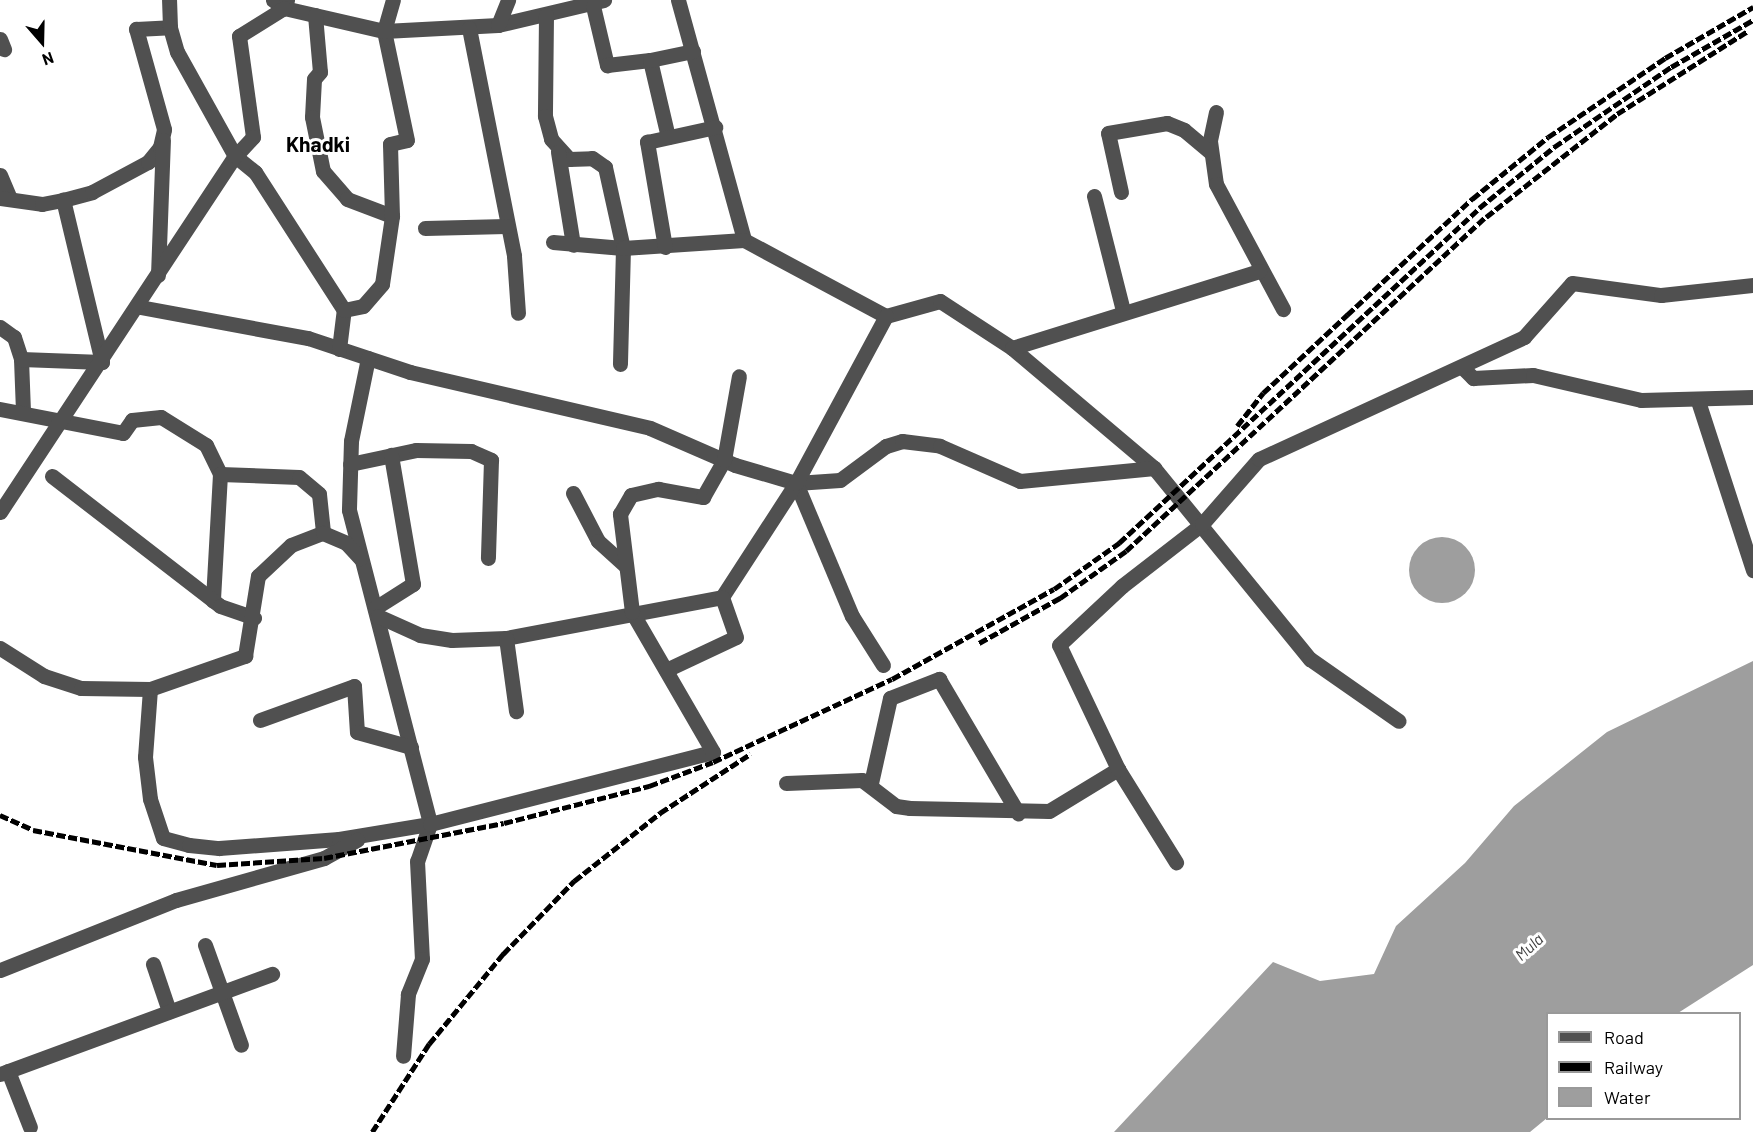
<!DOCTYPE html>
<html>
<head>
<meta charset="utf-8">
<style>
	body { margin:0 }
	#map { position:relative; width:1753px; height:1132px; overflow:hidden; background:#fff; font-family:Barlow,sans-serif }
	div>[style] { position:absolute }
	.water>* { inset:0; background:#9e9e9e }
	.round { border-radius:50% }
	.minor>* { height:15px; margin:-7.5px; padding:0 7.5px; transform-origin:7.5px; border-radius:7.5px; background:#505050 }
	.rail>* { height:4.5px; margin-top:-2.25px; transform-origin:0; background:repeating-linear-gradient(90deg,#000 0 9px,transparent 0 12px) }
	span { translate:-50% -50%; white-space:nowrap; text-align:center; line-height:1.15; -webkit-text-stroke:6px #fff; paint-order:stroke }
	.water-label { font-size:16px; color:#3f3f3f; font-style:italic }
	.district-label { font-size:21px; color:#000; font-weight:700 }
	.legend { position:absolute; left:1546px; top:1012px; width:195px; height:108px; box-sizing:border-box; background:#fff; border:2px solid #999; margin:0; padding:8px 10px; list-style:none; font-size:18px; color:#000 }
	.legend li { display:flex; align-items:center; gap:12px; height:30px }
	.legend b { width:30px; border:2px solid #999 }
	.north { position:absolute; left:12px; top:12px; width:60px; height:60px; -webkit-text-stroke:4px #fff; paint-order:stroke; rotate:160deg; font-size:16px; font-weight:700; line-height:24px; text-align:center; color:#000 }
	.north::after { content:''; display:block; margin:auto; width:21px; height:27px; background:#000; clip-path:polygon(50% 0,100% 100%,50% 72%,0 100%) }
</style>
</head>
<body>
<div id="map">
	<div class="water">
		<i class="round" style="left:1409px;top:537px;width:66px;height:66px"></i>
		<i style="clip-path:polygon(1753px 661px,1753px 965px,1678px 1013px,1548px 1014px,1547px 1118px,1530px 1132px,1114px 1132px,1273px 962px,1320px 981px,1374px 974px,1396px 926px,1465px 863px,1514px 806px,1607px 732px)"></i>
	</div>
	<div class="minor">
		<i style="left:273px;top:0;width:14px;rotate:36deg"></i>
		<i style="left:284px;top:8px;width:103px;rotate:13deg"></i>
		<i style="left:384px;top:31px;width:114px;rotate:-3deg"></i>
		<i style="left:498px;top:25px;width:109px;rotate:-13.3deg"></i>
		<i style="left:287px;top:0;width:9px;rotate:111deg"></i>
		<i style="left:284px;top:8px;width:53px;rotate:148.1deg"></i>
		<i style="left:239px;top:36px;width:102px;rotate:82.1deg"></i>
		<i style="left:253px;top:137px;width:26px;rotate:133deg"></i>
		<i style="left:235px;top:156px;width:26px;rotate:39deg"></i>
		<i style="left:255px;top:172px;width:164px;rotate:57.2deg"></i>
		<i style="left:678px;top:0;width:249px;rotate:74.6deg"></i>
		<i style="left:744px;top:240px;width:161px;rotate:28.2deg"></i>
		<i style="left:886px;top:316px;width:56px;rotate:-15.5deg"></i>
		<i style="left:940px;top:301px;width:86px;rotate:33.1deg"></i>
		<i style="left:1012px;top:348px;width:186px;rotate:40.2deg"></i>
		<i style="left:1154px;top:468px;width:247px;rotate:50.8deg"></i>
		<i style="left:1310px;top:659px;width:108px;rotate:34.9deg"></i>
		<i style="left:593px;top:6px;width:61px;rotate:76.7deg"></i>
		<i style="left:607px;top:65px;width:43px;rotate:-6.6deg"></i>
		<i style="left:315px;top:15px;width:57px;rotate:85deg"></i>
		<i style="left:320px;top:72px;width:9px;rotate:131deg"></i>
		<i style="left:314px;top:79px;width:38px;rotate:93deg"></i>
		<i style="left:312px;top:117px;width:55px;rotate:78.5deg"></i>
		<i style="left:323px;top:171px;width:37px;rotate:49deg"></i>
		<i style="left:347px;top:199px;width:48px;rotate:20.7deg"></i>
		<i style="left:546px;top:15px;width:101px;rotate:90.6deg"></i>
		<i style="left:545px;top:116px;width:24px;rotate:75deg"></i>
		<i style="left:551px;top:139px;width:27px;rotate:48deg"></i>
		<i style="left:569px;top:159px;width:23px;rotate:-2deg"></i>
		<i style="left:592px;top:158px;width:16px;rotate:35deg"></i>
		<i style="left:605px;top:167px;width:83px;rotate:77.5deg"></i>
		<i style="left:623px;top:248px;width:116px;rotate:91.5deg"></i>
		<i style="left:498px;top:25px;width:27px;rotate:-68deg"></i>
		<i style="left:469px;top:28px;width:232px;rotate:78.8deg"></i>
		<i style="left:514px;top:256px;width:57px;rotate:86deg"></i>
		<i style="left:0;top:39px;width:11px;rotate:68deg"></i>
		<i style="left:1216px;top:112px;width:30px;rotate:102deg"></i>
		<i style="left:1210px;top:141px;width:43px;rotate:82.1deg"></i>
		<i style="left:1216px;top:184px;width:142px;rotate:61.8deg"></i>
		<i style="left:668px;top:137px;width:79px;rotate:-103.2deg"></i>
		<i style="left:650px;top:60px;width:44px;rotate:-11.8deg"></i>
		<i style="left:558px;top:152px;width:94px;rotate:80.8deg"></i>
		<i style="left:0;top:175px;width:26px;rotate:67deg"></i>
		<i style="left:1121px;top:192px;width:60px;rotate:-102.4deg"></i>
		<i style="left:1108px;top:133px;width:60px;rotate:-9.6deg"></i>
		<i style="left:1167px;top:123px;width:18px;rotate:22deg"></i>
		<i style="left:1184px;top:130px;width:35px;rotate:40deg"></i>
		<i style="left:1094px;top:196px;width:119px;rotate:75.8deg"></i>
		<i style="left:0;top:198px;width:42px;rotate:8.1deg"></i>
		<i style="left:42px;top:204px;width:21px;rotate:-11deg"></i>
		<i style="left:63px;top:200px;width:30px;rotate:-15deg"></i>
		<i style="left:92px;top:192px;width:64px;rotate:-28.2deg"></i>
		<i style="left:148px;top:162px;width:19px;rotate:-51deg"></i>
		<i style="left:160px;top:147px;width:18px;rotate:-77deg"></i>
		<i style="left:164px;top:129px;width:104px;rotate:-105.6deg"></i>
		<i style="left:136px;top:29px;width:34px;rotate:-3deg"></i>
		<i style="left:425px;top:228px;width:81px;rotate:-1.4deg"></i>
		<i style="left:553px;top:242px;width:70px;rotate:4.9deg"></i>
		<i style="left:623px;top:248px;width:121px;rotate:-3.8deg"></i>
		<i style="left:665px;top:247px;width:107px;rotate:-99.7deg"></i>
		<i style="left:647px;top:142px;width:70px;rotate:-12.4deg"></i>
		<i style="left:158px;top:275px;width:135px;rotate:-87.9deg"></i>
		<i style="left:140px;top:307px;width:171px;rotate:10.5deg"></i>
		<i style="left:308px;top:338px;width:108px;rotate:18.4deg"></i>
		<i style="left:410px;top:372px;width:246px;rotate:13.1deg"></i>
		<i style="left:650px;top:428px;width:93px;rotate:23.5deg"></i>
		<i style="left:735px;top:465px;width:64px;rotate:16.4deg"></i>
		<i style="left:796px;top:483px;width:44px;rotate:-3.9deg"></i>
		<i style="left:840px;top:480px;width:57px;rotate:-36.5deg"></i>
		<i style="left:886px;top:446px;width:17px;rotate:-17deg"></i>
		<i style="left:902px;top:441px;width:38px;rotate:7deg"></i>
		<i style="left:940px;top:446px;width:87px;rotate:23.6deg"></i>
		<i style="left:1020px;top:481px;width:135px;rotate:-5.5deg"></i>
		<i style="left:0;top:327px;width:17px;rotate:36deg"></i>
		<i style="left:14px;top:337px;width:23px;rotate:72deg"></i>
		<i style="left:21px;top:359px;width:52px;rotate:87.8deg"></i>
		<i style="left:1012px;top:348px;width:259px;rotate:-17.3deg"></i>
		<i style="left:339px;top:349px;width:39px;rotate:-83deg"></i>
		<i style="left:344px;top:310px;width:19px;rotate:-12deg"></i>
		<i style="left:363px;top:306px;width:29px;rotate:-49deg"></i>
		<i style="left:382px;top:284px;width:69px;rotate:-81.6deg"></i>
		<i style="left:392px;top:216px;width:72px;rotate:-91.6deg"></i>
		<i style="left:390px;top:144px;width:17px;rotate:-13deg"></i>
		<i style="left:407px;top:140px;width:111px;rotate:-101.9deg"></i>
		<i style="left:384px;top:31px;width:32px;rotate:-74deg"></i>
		<i style="left:368px;top:358px;width:85px;rotate:101.6deg"></i>
		<i style="left:351px;top:441px;width:69px;rotate:91.7deg"></i>
		<i style="left:349px;top:510px;width:324px;rotate:75.5deg"></i>
		<i style="left:430px;top:824px;width:39px;rotate:109deg"></i>
		<i style="left:417px;top:861px;width:98px;rotate:87.1deg"></i>
		<i style="left:422px;top:959px;width:38px;rotate:112deg"></i>
		<i style="left:408px;top:994px;width:62px;rotate:94.6deg"></i>
		<i style="left:21px;top:359px;width:81px;rotate:2.1deg"></i>
		<i style="left:102px;top:362px;width:167px;rotate:-103.5deg"></i>
		<i style="left:1462px;top:367px;width:16px;rotate:45deg"></i>
		<i style="left:1473px;top:378px;width:60px;rotate:-2.9deg"></i>
		<i style="left:1533px;top:375px;width:111px;rotate:13deg"></i>
		<i style="left:1641px;top:400px;width:112px;rotate:-1.5deg"></i>
		<i style="left:1698px;top:401px;width:178px;rotate:72deg"></i>
		<i style="left:0;top:409px;width:125px;rotate:11deg"></i>
		<i style="left:123px;top:433px;width:16px;rotate:-55deg"></i>
		<i style="left:132px;top:420px;width:29px;rotate:-6deg"></i>
		<i style="left:161px;top:417px;width:53px;rotate:31.9deg"></i>
		<i style="left:206px;top:445px;width:32px;rotate:64deg"></i>
		<i style="left:220px;top:474px;width:127px;rotate:93.2deg"></i>
		<i style="left:350px;top:464px;width:67px;rotate:-12deg"></i>
		<i style="left:416px;top:450px;width:55px;rotate:1deg"></i>
		<i style="left:471px;top:451px;width:22px;rotate:24deg"></i>
		<i style="left:491px;top:460px;width:98px;rotate:91.8deg"></i>
		<i style="left:220px;top:474px;width:79px;rotate:2.2deg"></i>
		<i style="left:299px;top:477px;width:26px;rotate:40deg"></i>
		<i style="left:319px;top:494px;width:39px;rotate:84deg"></i>
		<i style="left:52px;top:476px;width:212px;rotate:37.7deg"></i>
		<i style="left:220px;top:606px;width:36px;rotate:19deg"></i>
		<i style="left:796px;top:483px;width:144px;rotate:67.2deg"></i>
		<i style="left:852px;top:616px;width:58px;rotate:57.7deg"></i>
		<i style="left:573px;top:493px;width:54px;rotate:62.5deg"></i>
		<i style="left:598px;top:541px;width:36px;rotate:42deg"></i>
		<i style="left:0;top:512px;width:427px;rotate:-56.6deg"></i>
		<i style="left:235px;top:156px;width:119px;rotate:-119.1deg"></i>
		<i style="left:177px;top:52px;width:26px;rotate:-106deg"></i>
		<i style="left:170px;top:27px;width:27px;rotate:-92deg"></i>
		<i style="left:375px;top:608px;width:45px;rotate:-32.3deg"></i>
		<i style="left:413px;top:584px;width:131px;rotate:-99.7deg"></i>
		<i style="left:378px;top:616px;width:46px;rotate:24.3deg"></i>
		<i style="left:420px;top:635px;width:32px;rotate:9deg"></i>
		<i style="left:452px;top:640px;width:54px;rotate:-2.1deg"></i>
		<i style="left:506px;top:638px;width:220px;rotate:-10.7deg"></i>
		<i style="left:722px;top:597px;width:136px;rotate:-57deg"></i>
		<i style="left:796px;top:483px;width:190px;rotate:-61.7deg"></i>
		<i style="left:506px;top:638px;width:74px;rotate:82.2deg"></i>
		<i style="left:0;top:648px;width:52px;rotate:32.5deg"></i>
		<i style="left:44px;top:676px;width:39px;rotate:18deg"></i>
		<i style="left:81px;top:688px;width:69px;rotate:0.8deg"></i>
		<i style="left:150px;top:689px;width:68px;rotate:94.2deg"></i>
		<i style="left:145px;top:757px;width:42px;rotate:83.2deg"></i>
		<i style="left:150px;top:799px;width:41px;rotate:71.6deg"></i>
		<i style="left:163px;top:838px;width:27px;rotate:15deg"></i>
		<i style="left:189px;top:845px;width:30px;rotate:6deg"></i>
		<i style="left:219px;top:848px;width:120px;rotate:-4.3deg"></i>
		<i style="left:339px;top:839px;width:92px;rotate:-9.4deg"></i>
		<i style="left:430px;top:824px;width:292px;rotate:-14.3deg"></i>
		<i style="left:713px;top:752px;width:162px;rotate:-120.1deg"></i>
		<i style="left:632px;top:612px;width:99px;rotate:-97deg"></i>
		<i style="left:620px;top:514px;width:22px;rotate:-60deg"></i>
		<i style="left:631px;top:495px;width:28px;rotate:-13deg"></i>
		<i style="left:658px;top:489px;width:46px;rotate:10.1deg"></i>
		<i style="left:703px;top:497px;width:43px;rotate:-60.4deg"></i>
		<i style="left:724px;top:460px;width:85px;rotate:-79.9deg"></i>
		<i style="left:666px;top:670px;width:77px;rotate:-25.2deg"></i>
		<i style="left:736px;top:637px;width:42px;rotate:-109.3deg"></i>
		<i style="left:150px;top:689px;width:101px;rotate:-19.2deg"></i>
		<i style="left:245px;top:656px;width:81px;rotate:-80.8deg"></i>
		<i style="left:258px;top:576px;width:45px;rotate:-43.2deg"></i>
		<i style="left:291px;top:545px;width:34px;rotate:-21deg"></i>
		<i style="left:323px;top:533px;width:25px;rotate:23deg"></i>
		<i style="left:346px;top:543px;width:21px;rotate:47deg"></i>
		<i style="left:260px;top:720px;width:100px;rotate:-19.9deg"></i>
		<i style="left:354px;top:686px;width:46px;rotate:86.3deg"></i>
		<i style="left:357px;top:732px;width:56px;rotate:15.5deg"></i>
		<i style="left:1118px;top:769px;width:110px;rotate:58.1deg"></i>
		<i style="left:786px;top:783px;width:76px;rotate:-2.3deg"></i>
		<i style="left:862px;top:780px;width:43px;rotate:37.4deg"></i>
		<i style="left:896px;top:806px;width:14px;rotate:8deg"></i>
		<i style="left:910px;top:808px;width:139px;rotate:1.2deg"></i>
		<i style="left:1049px;top:811px;width:81px;rotate:-31.3deg"></i>
		<i style="left:1118px;top:769px;width:137px;rotate:-115.4deg"></i>
		<i style="left:1059px;top:645px;width:86px;rotate:-43.1deg"></i>
		<i style="left:1122px;top:586px;width:101px;rotate:-37.8deg"></i>
		<i style="left:1202px;top:524px;width:86px;rotate:-48.8deg"></i>
		<i style="left:1259px;top:459px;width:292px;rotate:-24.7deg"></i>
		<i style="left:1524px;top:337px;width:72px;rotate:-48.4deg"></i>
		<i style="left:1572px;top:283px;width:90px;rotate:7.7deg"></i>
		<i style="left:1661px;top:295px;width:93px;rotate:-6.2deg"></i>
		<i style="left:871px;top:783px;width:87px;rotate:-77.4deg"></i>
		<i style="left:890px;top:698px;width:53px;rotate:-21.2deg"></i>
		<i style="left:939px;top:679px;width:156px;rotate:59.5deg"></i>
		<i style="left:205px;top:945px;width:106px;rotate:70.2deg"></i>
		<i style="left:153px;top:964px;width:50px;rotate:71.2deg"></i>
		<i style="left:0;top:970px;width:189px;rotate:-21.7deg"></i>
		<i style="left:176px;top:900px;width:154px;rotate:-15.8deg"></i>
		<i style="left:324px;top:858px;width:38px;rotate:-29deg"></i>
		<i style="left:8px;top:1071px;width:60px;rotate:68.6deg"></i>
		<i style="left:0;top:1074px;width:290px;rotate:-20.2deg"></i>
	</div>
	<div class="rail">
		<i style="left:1237px;top:426px;width:42px;rotate:-51.8deg"></i>
		<i style="left:1263px;top:393px;width:115px;rotate:-42.9deg"></i>
		<i style="left:1347px;top:315px;width:171px;rotate:-42.9deg"></i>
		<i style="left:1472px;top:199px;width:98px;rotate:-39.2deg"></i>
		<i style="left:1548px;top:137px;width:141px;rotate:-34deg"></i>
		<i style="left:1665px;top:58px;width:102px;rotate:-30.1deg"></i>
		<i style="left:979px;top:643px;width:93px;rotate:-29.1deg"></i>
		<i style="left:1060px;top:598px;width:81px;rotate:-35.5deg"></i>
		<i style="left:1126px;top:551px;width:491px;rotate:-42.9deg"></i>
		<i style="left:1486px;top:217px;width:167px;rotate:-38.2deg"></i>
		<i style="left:1617px;top:114px;width:155px;rotate:-32.4deg"></i>
		<i style="left:0;top:815px;width:36px;rotate:24deg"></i>
		<i style="left:33px;top:830px;width:187px;rotate:10.8deg"></i>
		<i style="left:217px;top:865px;width:107px;rotate:-3.7deg"></i>
		<i style="left:324px;top:858px;width:183px;rotate:-11deg"></i>
		<i style="left:504px;top:823px;width:150px;rotate:-14.3deg"></i>
		<i style="left:649px;top:786px;width:68px;rotate:-20.6deg"></i>
		<i style="left:713px;top:762px;width:197px;rotate:-24.9deg"></i>
		<i style="left:892px;top:679px;width:185px;rotate:-29.1deg"></i>
		<i style="left:1054px;top:589px;width:80px;rotate:-35.3deg"></i>
		<i style="left:1119px;top:543px;width:492px;rotate:-42.9deg"></i>
		<i style="left:1479px;top:208px;width:97px;rotate:-39.1deg"></i>
		<i style="left:1554px;top:147px;width:142px;rotate:-34.4deg"></i>
		<i style="left:1671px;top:67px;width:95px;rotate:-29.8deg"></i>
		<i style="left:372px;top:1132px;width:105px;rotate:-57.1deg"></i>
		<i style="left:429px;top:1044px;width:117px;rotate:-50.6deg"></i>
		<i style="left:503px;top:954px;width:102px;rotate:-45.8deg"></i>
		<i style="left:574px;top:881px;width:110px;rotate:-38.3deg"></i>
		<i style="left:660px;top:813px;width:108px;rotate:-33.2deg"></i>
	</div>
	<div class="water-label">
		<span style="left:1529px;top:947px;rotate:-42deg">Mula</span>
	</div>
	<div class="district-label">
		<span style="left:318px;top:144px">Khadki</span>
	</div>
	<ul class="legend">
	<li><b style="height:8px;background:#505050"></b>Road</li>
	<li><b style="height:8px;background:#000"></b>Railway</li>
	<li><b style="height:16px;background:#9e9e9e"></b>Water</li>
	</ul>
	<div class="north">N</div>
</div>
</body>
</html>
